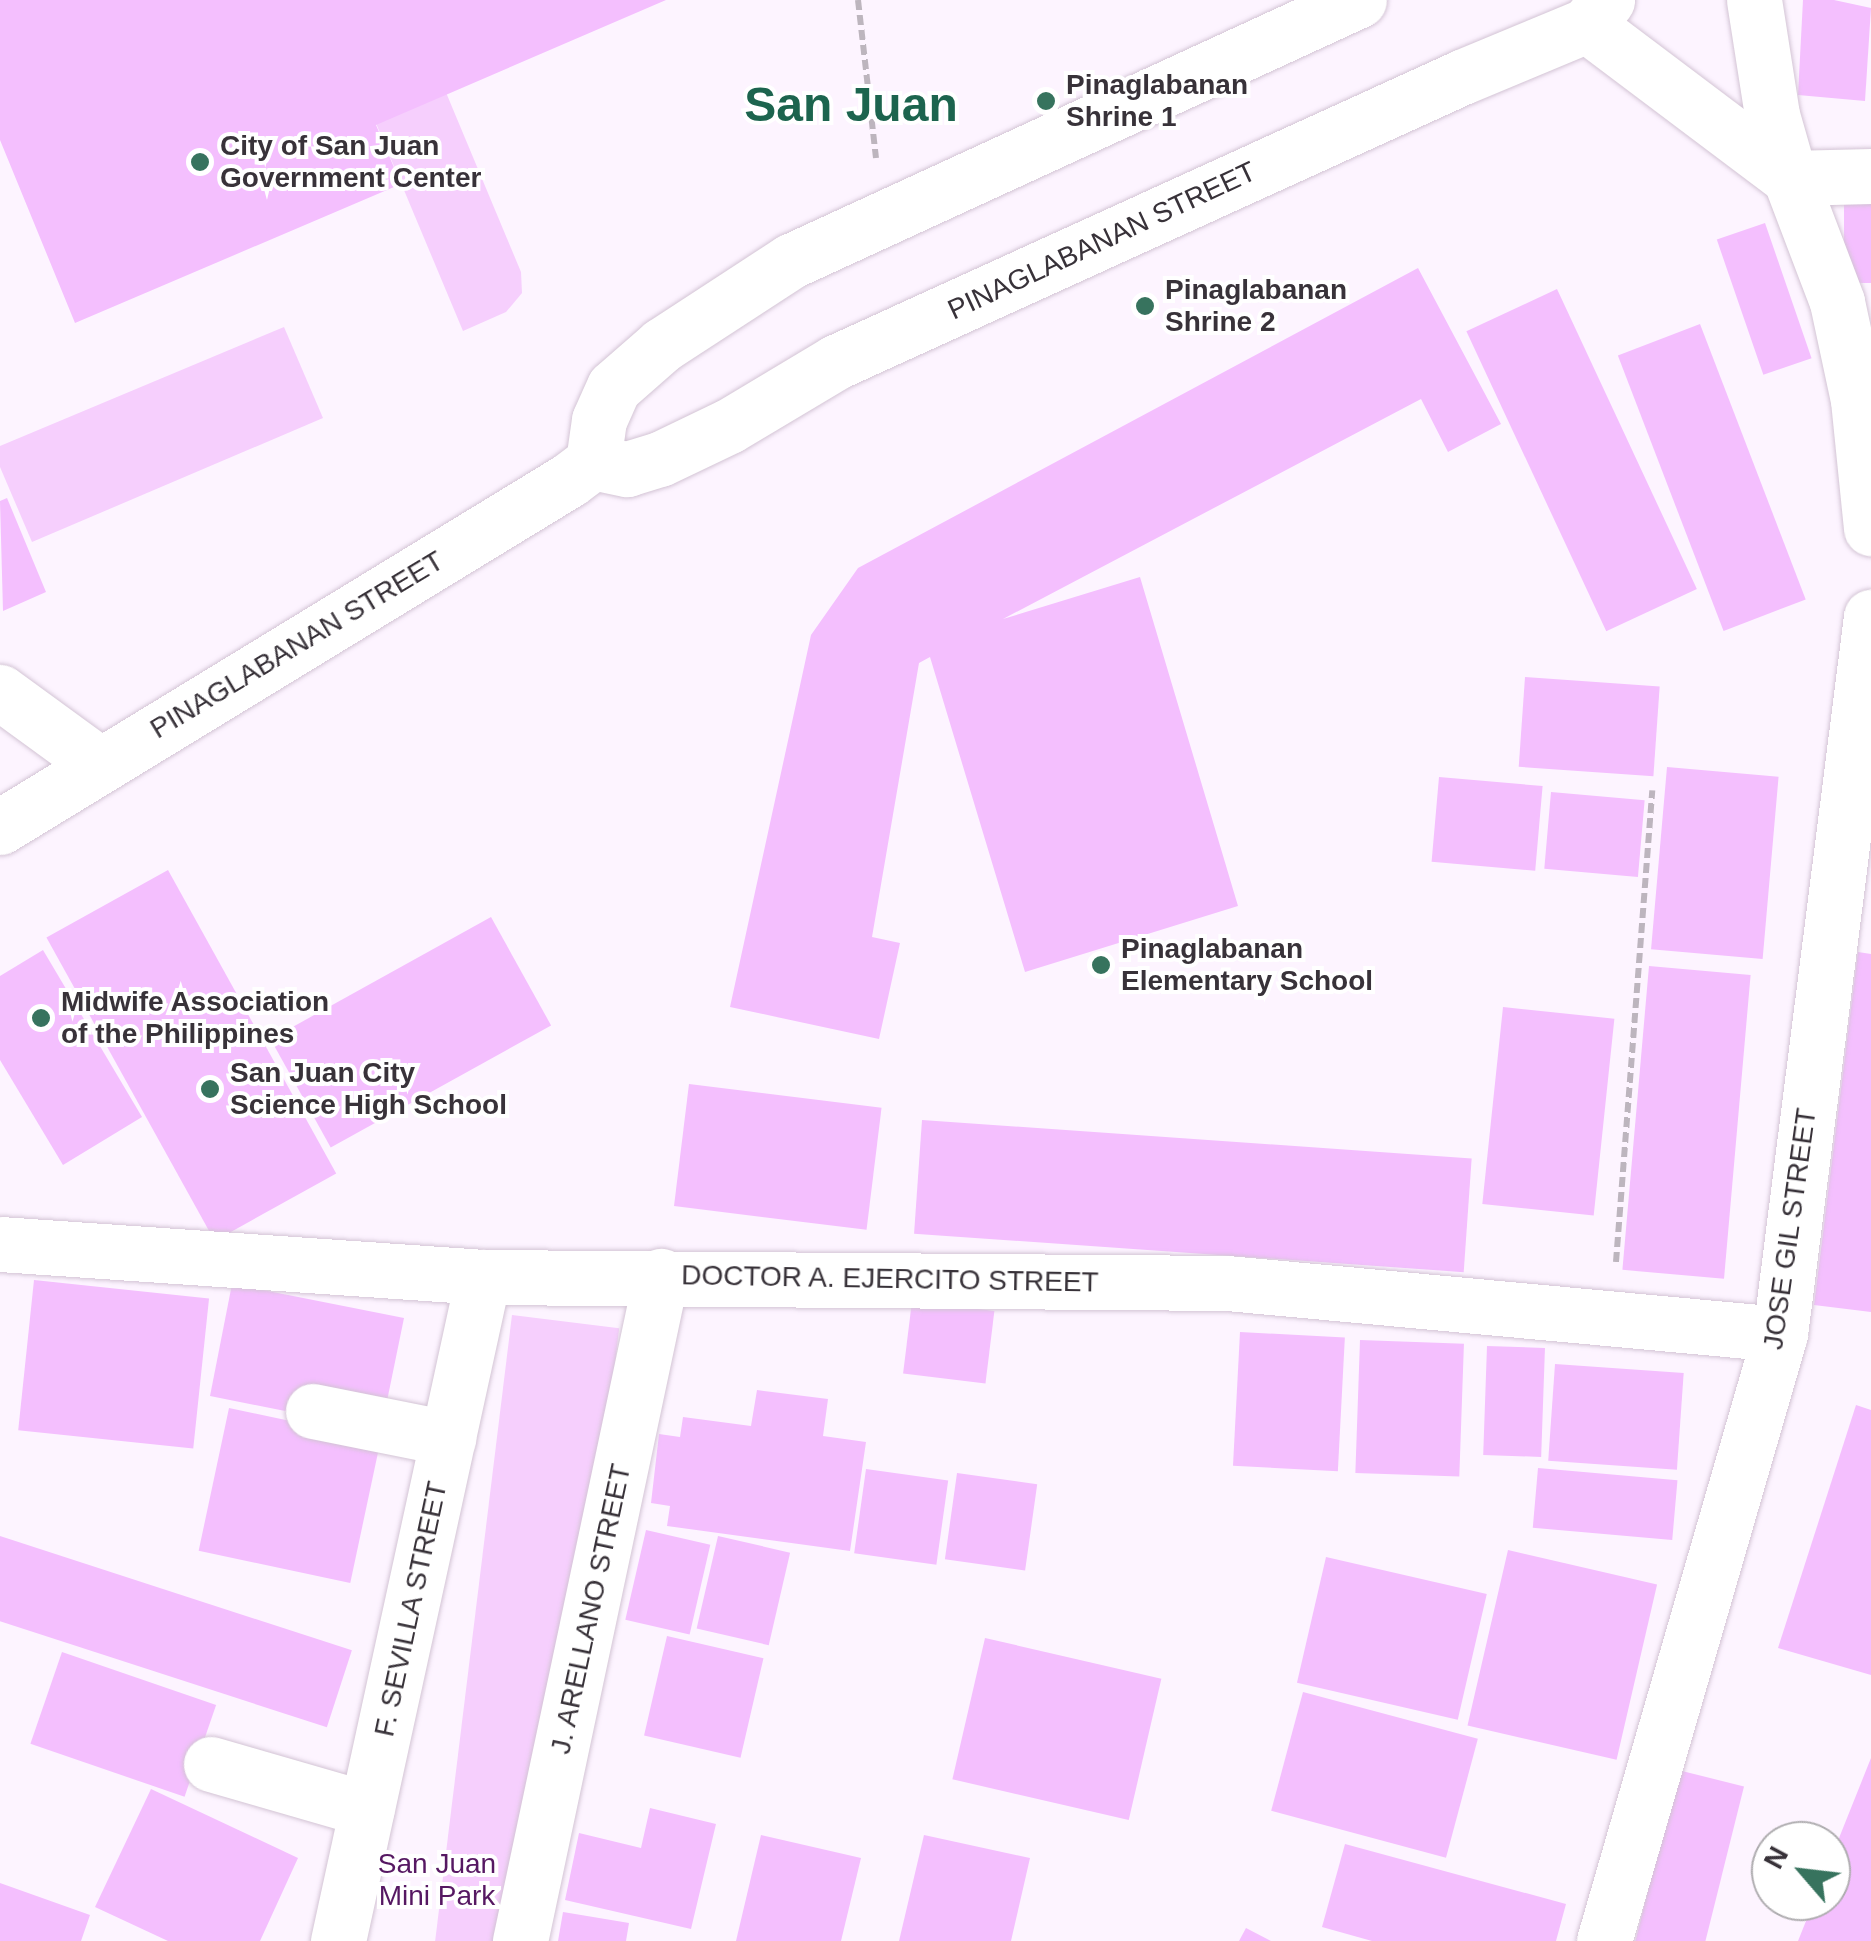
<!DOCTYPE html>
<html>
<head>
<meta charset="utf-8">
<style>
	body { margin:0 }
	#map { position:relative; width:1871px; height:1941px; overflow:hidden; background:#fdf4ff; font-family:Arial,sans-serif }
	div>[style] { position:absolute }
	.green>* { inset:0; background:#f6cffd; transform-origin:0 0 }
	.building>* { inset:0; background:#f4bffe; transform-origin:0 0 }
	.path>* { height:6px; margin-top:-3px; transform-origin:0; background:repeating-linear-gradient(90deg,#bdb5be 0 10px,transparent 0 15px) }
	.roads { filter:drop-shadow(0 0 2px #d3c4d5) drop-shadow(0 0 2px #d3c4d5) }
	.minor>* { height:55px; margin:-27.5px; padding:0 27.5px; transform-origin:27.5px; border-radius:27.5px; background:#fff }
	.major>* { height:55px; margin:-27.5px; padding:0 27.5px; transform-origin:27.5px; border-radius:27.5px; background:#fff }
	.dots>* { width:28px; height:28px; translate:-50% -50%; box-sizing:border-box; border:5px solid #fff; border-radius:50% }
	span { translate:-50% -50%; white-space:nowrap; text-align:center; line-height:1.15; -webkit-text-stroke:8px #fff; paint-order:stroke }
	.poi-label { font-size:28px; color:#383239; font-weight:700 }
	.left { translate:0 -50%; text-align:left }
	.street-label { font-size:28px; color:#383239 }
	.park-label { font-size:28px; color:#561862 }
	.town-label { font-size:48px; color:#1c644e; font-weight:700 }
	.north { position:absolute; left:1751px; top:1821px; width:100px; height:100px; box-sizing:border-box; background:#fff; border:2px solid #afadb0; border-radius:50%; rotate:298deg; font-size:28px; font-weight:700; line-height:40px; text-align:center; color:#383239 }
	.north::after { content:''; display:block; margin:auto; width:35px; height:45px; background:#37735e; clip-path:polygon(50% 0,100% 100%,50% 72%,0 100%) }
</style>
</head>
<body>
<div id="map">
	<div class="green">
		<i style="clip-path:polygon(422px 35px,521px 272px,522px 293px,506px 312px,463px 331px,352px 66px)"></i>
		<i style="clip-path:polygon(284px 327px,323px 418px,32px 542px,0 467px,0 446px)"></i>
		<i style="left:512px;top:1315px;width:108px;height:643px;rotate:7deg"></i>
	</div>
	<div class="building">
		<i style="clip-path:polygon(0 0,666px 0,376px 125px,401px 184px,75px 323px,0 140px)"></i>
		<i style="clip-path:polygon(1803px 0,1834px 0,1871px 8px,1865px 101px,1798px 95px)"></i>
		<i style="left:1844px;top:199px;width:27px;height:84px"></i>
		<i style="left:1765px;top:223px;width:143px;height:51px;rotate:71deg"></i>
		<i style="clip-path:polygon(1418px 268px,1501px 424px,1448px 452px,1421px 399px,1003px 619px,1140px 577px,1238px 906px,1025px 972px,930px 657px,919px 663px,872px 937px,900px 943px,879px 1039px,730px 1007px,811px 635px,858px 568px)"></i>
		<i style="left:1557px;top:289px;width:331px;height:100px;rotate:65deg"></i>
		<i style="left:1700px;top:324px;width:295px;height:88px;rotate:69deg"></i>
		<i style="clip-path:polygon(7px 498px,46px 592px,3px 611px,0 501px)"></i>
		<i style="left:1525px;top:677px;width:135px;height:90px;rotate:4deg"></i>
		<i style="left:1667px;top:767px;width:112px;height:183px;rotate:5deg"></i>
		<i style="left:1439px;top:777px;width:104px;height:85px;rotate:5deg"></i>
		<i style="left:1551px;top:792px;width:94px;height:77px;rotate:5deg"></i>
		<i style="left:168px;top:870px;width:347px;height:139px;rotate:61deg"></i>
		<i style="left:491px;top:917px;width:124px;height:252px;rotate:61deg"></i>
		<i style="clip-path:polygon(43px 950px,142px 1117px,63px 1165px,0 1060px,0 976px)"></i>
		<i style="clip-path:polygon(1858px 952px,1871px 954px,1871px 1312px,1814px 1305px)"></i>
		<i style="left:1649px;top:966px;width:102px;height:305px;rotate:5deg"></i>
		<i style="left:1503px;top:1007px;width:112px;height:198px;rotate:6deg"></i>
		<i style="left:689px;top:1084px;width:194px;height:123px;rotate:7deg"></i>
		<i style="left:922px;top:1120px;width:551px;height:114px;rotate:4deg"></i>
		<i style="left:34px;top:1280px;width:176px;height:151px;rotate:6deg"></i>
		<i style="clip-path:polygon(232px 1284px,404px 1318px,387px 1401px,305px 1415px,210px 1396px)"></i>
		<i style="left:912px;top:1301px;width:83px;height:73px;rotate:7deg"></i>
		<i style="left:1240px;top:1332px;width:105px;height:134px;rotate:3deg"></i>
		<i style="left:1360px;top:1340px;width:104px;height:133px;rotate:2deg"></i>
		<i style="left:1487px;top:1346px;width:58px;height:109px;rotate:2deg"></i>
		<i style="left:1555px;top:1364px;width:129px;height:97px;rotate:4deg"></i>
		<i style="clip-path:polygon(757px 1390px,828px 1399px,823px 1436px,866px 1442px,850px 1551px,667px 1526px,670px 1506px,651px 1503px,659px 1434px,680px 1437px,683px 1417px,751px 1426px)"></i>
		<i style="clip-path:polygon(1856px 1405px,1871px 1410px,1871px 1675px,1778px 1648px)"></i>
		<i style="left:229px;top:1408px;width:155px;height:146px;rotate:12deg"></i>
		<i style="left:1538px;top:1468px;width:140px;height:60px;rotate:5deg"></i>
		<i style="left:866px;top:1469px;width:83px;height:85px;rotate:8deg"></i>
		<i style="left:957px;top:1473px;width:81px;height:87px;rotate:8deg"></i>
		<i style="left:646px;top:1530px;width:66px;height:92px;rotate:13deg"></i>
		<i style="left:0;top:1536px;width:370px;height:81px;rotate:18deg"></i>
		<i style="left:718px;top:1536px;width:74px;height:95px;rotate:13deg"></i>
		<i style="left:1508px;top:1550px;width:153px;height:180px;rotate:13deg"></i>
		<i style="left:1326px;top:1557px;width:165px;height:129px;rotate:13deg"></i>
		<i style="left:667px;top:1636px;width:99px;height:102px;rotate:13deg"></i>
		<i style="left:985px;top:1638px;width:181px;height:145px;rotate:13deg"></i>
		<i style="left:62px;top:1652px;width:163px;height:97px;rotate:19deg"></i>
		<i style="left:1303px;top:1692px;width:181px;height:123px;rotate:15deg"></i>
		<i style="clip-path:polygon(1871px 1758px,1871px 1941px,1798px 1941px,1814px 1901px,1831px 1901px,1831px 1858px)"></i>
		<i style="left:1678px;top:1770px;width:68px;height:177px;rotate:14deg"></i>
		<i style="clip-path:polygon(151px 1789px,298px 1858px,260px 1941px,168px 1941px,95px 1907px)"></i>
		<i style="clip-path:polygon(650px 1808px,716px 1824px,691px 1929px,565px 1900px,579px 1833px,641px 1848px)"></i>
		<i style="clip-path:polygon(761px 1835px,861px 1858px,841px 1941px,736px 1941px)"></i>
		<i style="clip-path:polygon(924px 1835px,1030px 1858px,1011px 1941px,899px 1941px)"></i>
		<i style="clip-path:polygon(1345px 1844px,1566px 1904px,1556px 1941px,1372px 1941px,1322px 1927px)"></i>
		<i style="clip-path:polygon(0 1883px,90px 1915px,81px 1941px,0 1941px)"></i>
		<i style="clip-path:polygon(563px 1912px,629px 1923px,626px 1941px,558px 1941px)"></i>
		<i style="clip-path:polygon(1246px 1928px,1271px 1941px,1239px 1941px)"></i>
	</div>
	<div class="path">
		<i style="left:858px;top:0;width:159px;rotate:83.5deg"></i>
		<i style="left:1616px;top:1262px;width:473px;rotate:-85.6deg"></i>
	</div>
	<div class="roads">
		<div class="minor">
			<i style="left:1754px;top:0;width:116px;rotate:81.1deg"></i>
			<i style="left:1772px;top:115px;width:66px;rotate:74.1deg"></i>
			<i style="left:1790px;top:178px;width:133px;rotate:69.2deg"></i>
			<i style="left:1837px;top:302px;width:100px;rotate:77.9deg"></i>
			<i style="left:1858px;top:400px;width:129px;rotate:84.2deg"></i>
			<i style="left:1790px;top:178px;width:81px;rotate:-1.4deg"></i>
			<i style="left:0;top:692px;width:124px;rotate:36.1deg"></i>
			<i style="left:0;top:1244px;width:484px;rotate:3.9deg"></i>
			<i style="left:483px;top:1277px;width:744px;rotate:0.46deg"></i>
			<i style="left:1227px;top:1283px;width:555px;rotate:5.27deg"></i>
			<i style="left:313px;top:1411px;width:138px;rotate:11.3deg"></i>
			<i style="left:211px;top:1764px;width:162px;rotate:16.1deg"></i>
			<i style="left:338px;top:1941px;width:680px;rotate:-77.68deg"></i>
			<i style="left:520px;top:1941px;width:680px;rotate:-78.03deg"></i>
			<i style="left:1604px;top:1941px;width:632px;rotate:-73.83deg"></i>
			<i style="left:1780px;top:1334px;width:723px;rotate:-82.77deg"></i>
		</div>
		<div class="major">
			<i style="left:1587px;top:25px;width:254px;rotate:37deg"></i>
			<i style="left:593px;top:462px;width:35px;rotate:12deg"></i>
			<i style="left:627px;top:469px;width:34px;rotate:-17deg"></i>
			<i style="left:660px;top:459px;width:76px;rotate:-25.6deg"></i>
			<i style="left:729px;top:426px;width:125px;rotate:-30.9deg"></i>
			<i style="left:836px;top:362px;width:688px;rotate:-24.48deg"></i>
			<i style="left:1462px;top:77px;width:135px;rotate:-22.6deg"></i>
			<i style="left:1587px;top:25px;width:32px;rotate:-51deg"></i>
			<i style="left:0;top:827px;width:666px;rotate:-31.38deg"></i>
			<i style="left:569px;top:480px;width:30px;rotate:-37deg"></i>
			<i style="left:593px;top:462px;width:42px;rotate:-81.9deg"></i>
			<i style="left:599px;top:420px;width:36px;rotate:-66deg"></i>
			<i style="left:614px;top:387px;width:64px;rotate:-41.2deg"></i>
			<i style="left:662px;top:345px;width:154px;rotate:-33.1deg"></i>
			<i style="left:791px;top:261px;width:625px;rotate:-24.68deg"></i>
		</div>
	</div>
	<div class="dots">
		<i style="left:1046px;top:101px;background:#37735e"></i>
		<i style="left:200px;top:162px;background:#37735e"></i>
		<i style="left:1145px;top:306px;background:#37735e"></i>
		<i style="left:1101px;top:965px;background:#37735e"></i>
		<i style="left:41px;top:1018px;background:#37735e"></i>
		<i style="left:210px;top:1089px;background:#37735e"></i>
	</div>
	<div class="poi-label">
		<span class="left" style="left:1066px;top:101px">Pinaglabanan<br>Shrine 1</span>
		<span class="left" style="left:220px;top:162px">City of San Juan<br>Government Center</span>
		<span class="left" style="left:1165px;top:306px">Pinaglabanan<br>Shrine 2</span>
		<span class="left" style="left:1121px;top:965px">Pinaglabanan<br>Elementary School</span>
		<span class="left" style="left:61px;top:1018px">Midwife Association<br>of the Philippines</span>
		<span class="left" style="left:230px;top:1089px">San Juan City<br>Science High School</span>
	</div>
	<div class="street-label">
		<span style="left:1102px;top:241px;rotate:-25deg">PINAGLABANAN STREET</span>
		<span style="left:297px;top:645px;rotate:-31deg">PINAGLABANAN STREET</span>
		<span style="left:1790px;top:1229px;rotate:-82deg">JOSE GIL STREET</span>
		<span style="left:890px;top:1279px;rotate:1deg">DOCTOR A. EJERCITO STREET</span>
		<span style="left:411px;top:1609px;rotate:-78deg">F. SEVILLA STREET</span>
		<span style="left:591px;top:1609px;rotate:-78deg">J. ARELLANO STREET</span>
	</div>
	<div class="park-label">
		<span style="left:437px;top:1880px">San Juan<br>Mini Park</span>
	</div>
	<div class="town-label">
		<span style="left:851px;top:105px">San Juan</span>
	</div>
	<div class="north">N</div>
</div>
</body>
</html>
